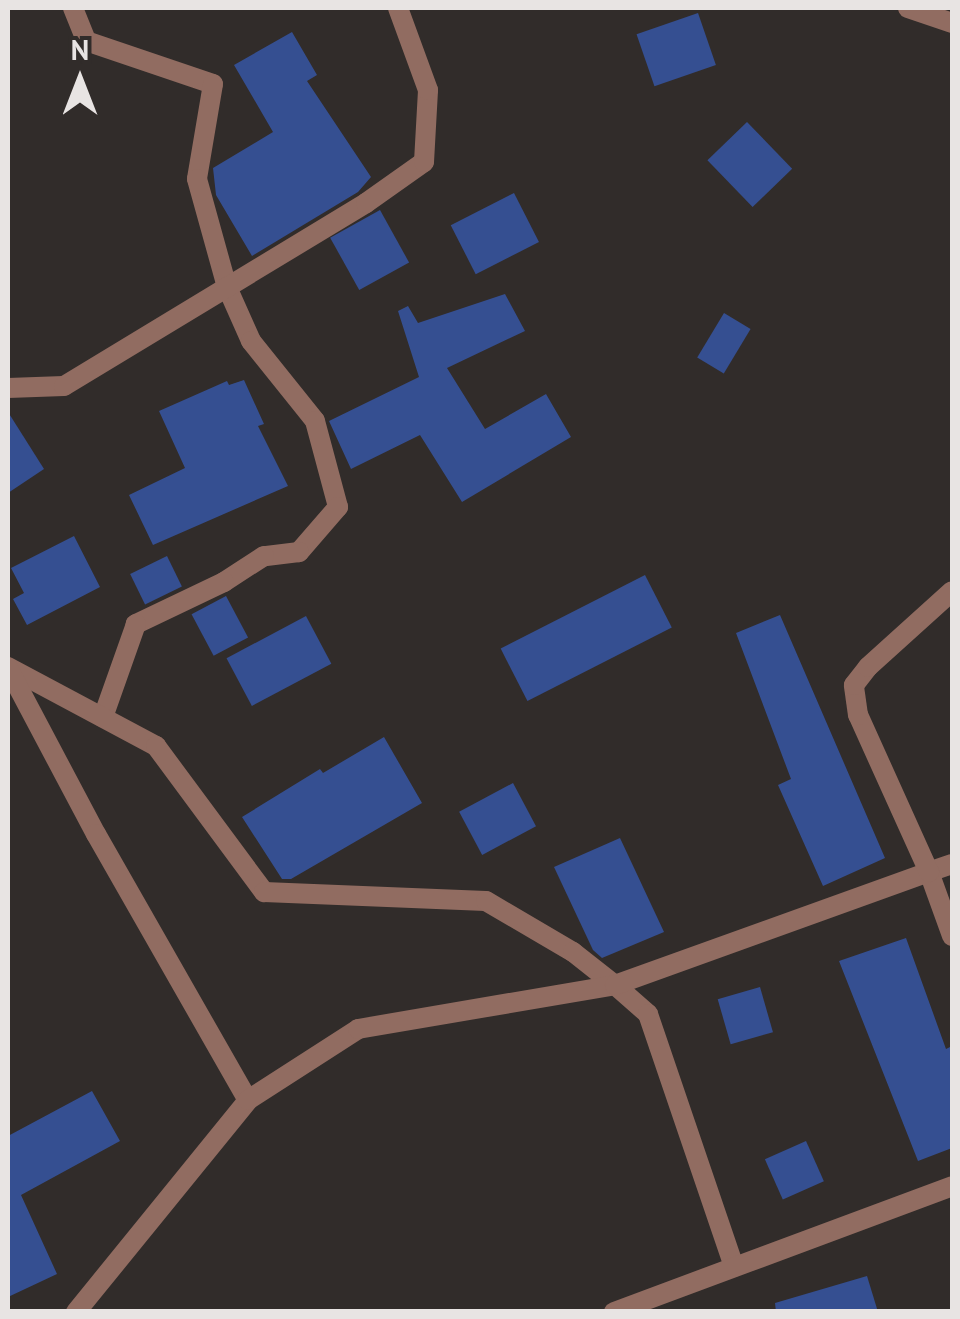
<!DOCTYPE html>
<html>
<head>
<meta charset="utf-8">
<style>
	body { margin:0 }
	#map { position:relative; width:960px; height:1319px; overflow:hidden; background:#312c2a; font-family:"PT Sans",sans-serif }
	div>[style] { position:absolute }
	.building>* { inset:0; background:#354f91; transform-origin:0 0 }
	.street>* { height:20px; margin:-10px; padding:0 10px; transform-origin:10px; border-radius:10px; background:#916c61 }
	span { translate:-50% -50%; white-space:nowrap; text-align:center; line-height:1.15; -webkit-text-stroke:9px #312c2a; paint-order:stroke }
	.frame { position:absolute; inset:0; border:10px solid #e8e4e3; pointer-events:none }
	.north { position:absolute; left:30px; top:30px; width:100px; height:100px; -webkit-text-stroke:8px #312c2a; paint-order:stroke; rotate:0deg; font-size:28px; font-weight:700; line-height:40px; text-align:center; color:#e8e4e3 }
	.north::after { content:''; display:block; margin:auto; width:35px; height:45px; background:#e8e4e3; clip-path:polygon(50% 0,100% 100%,50% 72%,0 100%) }
</style>
</head>
<body>
<div id="map">
	<div class="building">
		<i style="left:698px;top:13px;width:55px;height:65px;rotate:71deg"></i>
		<i style="clip-path:polygon(292px 32px,317px 75px,307px 81px,371px 177px,358px 192px,252px 256px,216px 195px,213px 168px,273px 132px,234px 65px)"></i>
		<i style="left:747px;top:122px;width:65px;height:55px;rotate:46deg"></i>
		<i style="left:514px;top:193px;width:55px;height:71px;rotate:63deg"></i>
		<i style="left:380px;top:210px;width:60px;height:57px;rotate:61deg"></i>
		<i style="clip-path:polygon(505px 294px,525px 331px,447px 368px,485px 429px,546px 394px,571px 437px,462px 502px,420px 435px,351px 469px,329px 421px,419px 377px,398px 311px,408px 306px,418px 323px)"></i>
		<i style="left:724px;top:313px;width:31px;height:52px;rotate:31deg"></i>
		<i style="clip-path:polygon(244px 380px,264px 424px,258px 426px,288px 486px,153px 545px,129px 495px,185px 468px,159px 411px,227px 381px,229px 385px)"></i>
		<i style="clip-path:polygon(8px 412px,44px 469px,8px 493px)"></i>
		<i style="clip-path:polygon(74px 536px,100px 587px,27px 625px,13px 599px,24px 593px,11px 568px)"></i>
		<i style="left:167px;top:556px;width:34px;height:41px;rotate:64deg"></i>
		<i style="left:645px;top:575px;width:59px;height:162px;rotate:63deg"></i>
		<i style="left:226px;top:596px;width:47px;height:39px;rotate:62deg"></i>
		<i style="clip-path:polygon(780px 615px,885px 858px,823px 886px,778px 785px,791px 779px,736px 633px)"></i>
		<i style="left:306px;top:616px;width:54px;height:90px;rotate:62deg"></i>
		<i style="clip-path:polygon(384px 737px,422px 803px,291px 879px,282px 879px,242px 817px,320px 769px,323px 773px)"></i>
		<i style="left:513px;top:783px;width:49px;height:61px;rotate:62deg"></i>
		<i style="clip-path:polygon(620px 838px,664px 932px,602px 958px,593px 950px,554px 867px)"></i>
		<i style="clip-path:polygon(906px 938px,946px 1049px,952px 1046px,952px 1148px,918px 1161px,839px 961px)"></i>
		<i style="left:760px;top:987px;width:47px;height:44px;rotate:74deg"></i>
		<i style="clip-path:polygon(92px 1091px,120px 1141px,21px 1195px,57px 1274px,8px 1297px,8px 1136px)"></i>
		<i style="left:806px;top:1141px;width:44px;height:45px;rotate:66deg"></i>
		<i style="clip-path:polygon(867px 1276px,878px 1312px,776px 1312px,775px 1303px)"></i>
	</div>
	<div class="street">
		<i style="left:73px;top:8px;width:35px;rotate:68deg"></i>
		<i style="left:86px;top:41px;width:134px;rotate:18.7deg"></i>
		<i style="left:213px;top:84px;width:96px;rotate:99.6deg"></i>
		<i style="left:197px;top:179px;width:112px;rotate:74.5deg"></i>
		<i style="left:227px;top:287px;width:59px;rotate:66deg"></i>
		<i style="left:251px;top:341px;width:102px;rotate:51.3deg"></i>
		<i style="left:315px;top:421px;width:89px;rotate:75deg"></i>
		<i style="left:338px;top:507px;width:60px;rotate:130.9deg"></i>
		<i style="left:299px;top:552px;width:35px;rotate:173deg"></i>
		<i style="left:264px;top:556px;width:48px;rotate:147deg"></i>
		<i style="left:224px;top:582px;width:98px;rotate:154.5deg"></i>
		<i style="left:136px;top:624px;width:99px;rotate:109.5deg"></i>
		<i style="left:908px;top:8px;width:46px;rotate:18.8deg"></i>
		<i style="left:8px;top:388px;width:56px;rotate:-2deg"></i>
		<i style="left:64px;top:386px;width:353px;rotate:-31.2deg"></i>
		<i style="left:366px;top:203px;width:71px;rotate:-35.3deg"></i>
		<i style="left:424px;top:162px;width:72px;rotate:-86.8deg"></i>
		<i style="left:428px;top:90px;width:87px;rotate:-110.1deg"></i>
		<i style="left:8px;top:667px;width:168px;rotate:28.1deg"></i>
		<i style="left:156px;top:746px;width:182px;rotate:53.5deg"></i>
		<i style="left:264px;top:892px;width:222px;rotate:2.3deg"></i>
		<i style="left:486px;top:901px;width:101px;rotate:30.4deg"></i>
		<i style="left:573px;top:952px;width:53px;rotate:38.2deg"></i>
		<i style="left:615px;top:985px;width:44px;rotate:41.3deg"></i>
		<i style="left:648px;top:1014px;width:267px;rotate:71.2deg"></i>
		<i style="left:8px;top:668px;width:188px;rotate:62.1deg"></i>
		<i style="left:96px;top:834px;width:306px;rotate:60.3deg"></i>
		<i style="left:952px;top:864px;width:24px;rotate:161deg"></i>
		<i style="left:929px;top:872px;width:68px;rotate:70.2deg"></i>
		<i style="left:76px;top:1312px;width:273px;rotate:-50.9deg"></i>
		<i style="left:248px;top:1100px;width:131px;rotate:-32.8deg"></i>
		<i style="left:358px;top:1029px;width:261px;rotate:-9.7deg"></i>
		<i style="left:615px;top:985px;width:334px;rotate:-19.8deg"></i>
		<i style="left:929px;top:872px;width:172px;rotate:-114.3deg"></i>
		<i style="left:858px;top:715px;width:30px;rotate:-98deg"></i>
		<i style="left:854px;top:685px;width:23px;rotate:-52deg"></i>
		<i style="left:868px;top:667px;width:113px;rotate:-42.1deg"></i>
		<i style="left:614px;top:1312px;width:361px;rotate:-20.4deg"></i>
	</div>
	<div class="frame"></div>
	<div class="north">N</div>
</div>
</body>
</html>
